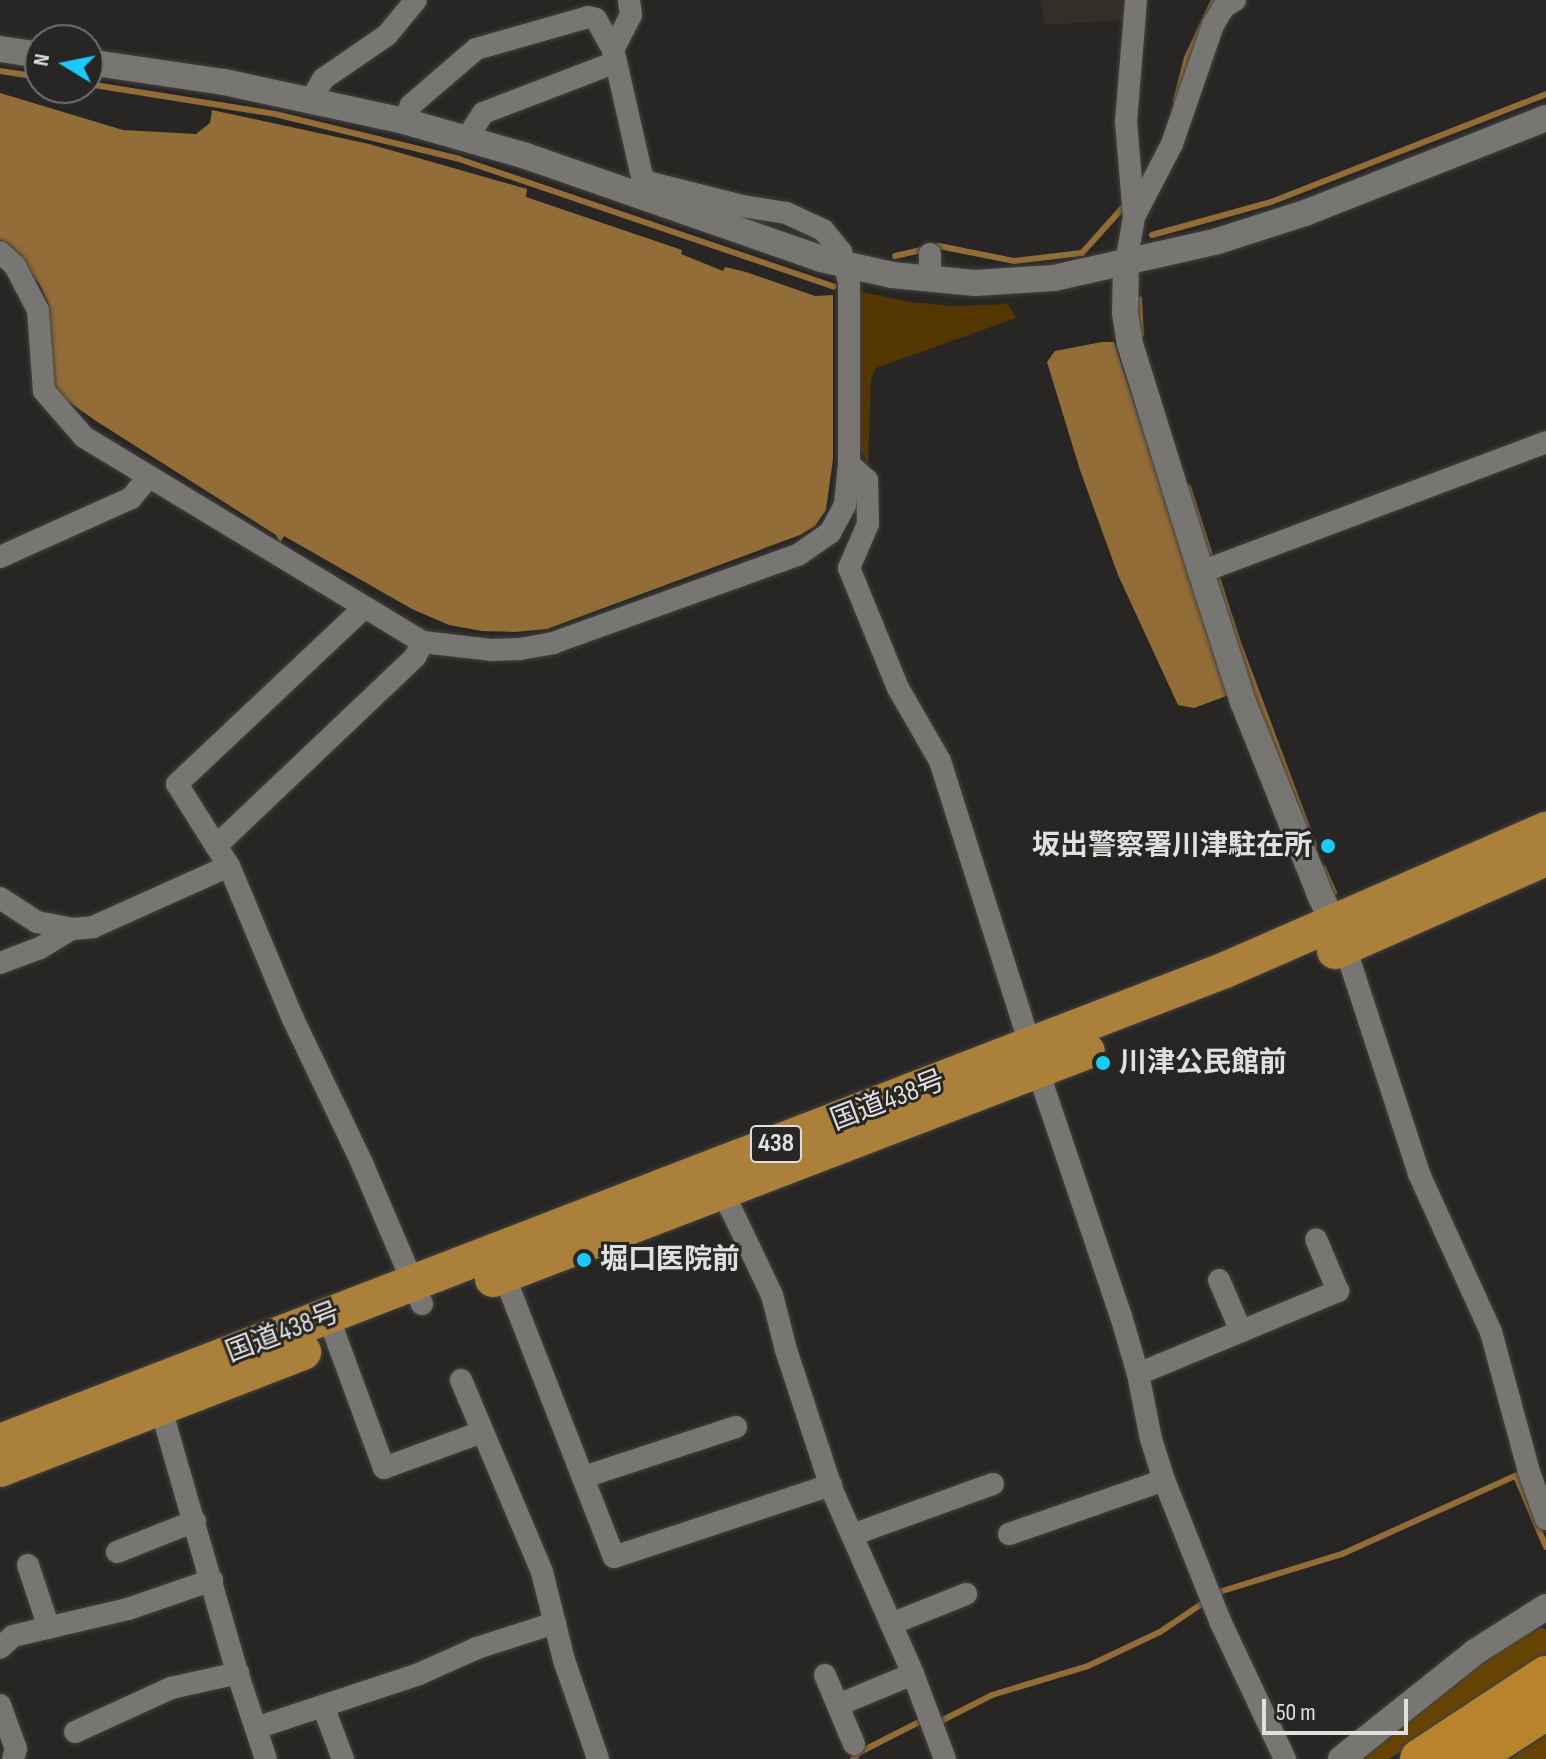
<!DOCTYPE html>
<html>
<head>
<meta charset="utf-8">
<style>
	body { margin:0 }
	#map { position:relative; width:1546px; height:1759px; overflow:hidden; background:#282624; font-family:"Sofia Sans Condensed","Noto Sans JP",sans-serif }
	div>[style] { position:absolute }
	.built>* { inset:0; background:#332e27 }
	.green>* { inset:0; background:#543600 }
	.forest>* { inset:0; background:#674403 }
	.water>* { inset:0; background:#936d37 }
	.stream>* { height:6px; margin:-3px; padding:0 3px; transform-origin:3px; border-radius:3px; background:#936d37 }
	.roads { filter:drop-shadow(0 0 2px #43413f) drop-shadow(0 0 2px #43413f) }
	.minor>* { height:22px; margin:-11px; padding:0 11px; transform-origin:11px; border-radius:11px; background:#787673 }
	.tertiary>* { height:26px; margin:-13px; padding:0 13px; transform-origin:13px; border-radius:13px; background:#787673 }
	.trunk>* { height:36px; margin:-18px; padding:0 18px; transform-origin:18px; border-radius:18px; background:#ab803b }
	.motorway>* { height:40px; margin:-20px; padding:0 20px; transform-origin:20px; border-radius:20px; background:#b8832d }
	.dots>* { width:22px; height:22px; translate:-50% -50%; box-sizing:border-box; border:4px solid #282624; border-radius:50% }
	span { translate:-50% -50%; white-space:nowrap; text-align:center; line-height:1.15; -webkit-text-stroke:6px #282624; paint-order:stroke }
	.shield-label span { padding:2px 6px; background:#282624; border:2px solid; border-radius:6px; -webkit-text-stroke-width:0 }
	.shield-label { font-size:26px; color:#e1e0de; font-weight:700 }
	.poi-label { font-size:28px; color:#e1e0de; font-weight:700 }
	.right { translate:-100% -50%; text-align:right }
	.left { translate:0 -50%; text-align:left }
	.street-label { font-size:28px; color:#e1e0de }
	.north { position:absolute; left:24px; top:24px; width:80px; height:80px; box-sizing:border-box; background:#282624; border:2px solid #72706e; border-radius:50%; rotate:280deg; font-size:22px; font-weight:700; line-height:32px; text-align:center; color:#e1e0de }
	.north::after { content:''; display:block; margin:auto; width:28px; height:36px; background:#1bcafc; clip-path:polygon(50% 0,100% 100%,50% 72%,0 100%) }
	.scale { position:absolute; left:1262px; top:1699px; width:146px; height:36px; box-sizing:border-box; border:4px solid #e1e0de; border-top:0; padding-left:10px; font-size:24px; line-height:28px; white-space:nowrap; color:#e1e0de; -webkit-text-stroke:6px #282624; paint-order:stroke }
</style>
</head>
<body>
<div id="map">
	<div class="built">
		<i style="clip-path:polygon(1040px 0,1127px 0,1127px 20px,1045px 25px)"></i>
	</div>
	<div class="green">
		<i style="clip-path:polygon(857px 291px,910px 302px,953px 306px,1008px 304px,1016px 318px,876px 368px,871px 379px,868px 465px,859px 446px)"></i>
	</div>
	<div class="forest">
		<i style="clip-path:polygon(1541px 1628px,1546px 1629px,1546px 1654px,1389px 1759px,1358px 1759px,1417px 1709px,1508px 1643px)"></i>
		<i style="clip-path:polygon(1546px 1735px,1546px 1759px,1510px 1759px,1529px 1746px)"></i>
	</div>
	<div class="water">
		<i style="clip-path:polygon(0 93px,123px 130px,196px 134px,210px 123px,212px 110px,369px 144px,527px 189px,526px 197px,682px 250px,681px 254px,723px 271px,725px 267px,746px 272px,815px 296px,833px 295px,833px 459px,826px 510px,815px 526px,800px 535px,547px 629px,515px 632px,482px 631px,449px 625px,412px 609px,284px 536px,280px 543px,276px 535px,96px 421px,52px 390px,49px 305px,40px 285px,12px 247px,0 240px)"></i>
		<i style="clip-path:polygon(1102px 342px,1114px 342px,1229px 695px,1194px 708px,1178px 705px,1118px 575px,1080px 470px,1047px 362px,1055px 351px)"></i>
	</div>
	<div class="stream">
		<i style="left:0;top:71px;width:40px;rotate:8.5deg"></i>
		<i style="left:88px;top:84px;width:189px;rotate:9.1deg"></i>
		<i style="left:275px;top:114px;width:189px;rotate:13.7deg"></i>
		<i style="left:459px;top:159px;width:396px;rotate:18.8deg"></i>
		<i style="left:1176px;top:101px;width:44px;rotate:-75.7deg"></i>
		<i style="left:1187px;top:58px;width:64px;rotate:-65deg"></i>
		<i style="left:1152px;top:235px;width:123px;rotate:-15.5deg"></i>
		<i style="left:1271px;top:202px;width:295px;rotate:-21.4deg"></i>
		<i style="left:895px;top:256px;width:45px;rotate:-12.8deg"></i>
		<i style="left:939px;top:246px;width:76px;rotate:11.3deg"></i>
		<i style="left:1014px;top:261px;width:68px;rotate:-6.7deg"></i>
		<i style="left:1082px;top:253px;width:66px;rotate:-48.1deg"></i>
		<i style="left:1139px;top:299px;width:36px;rotate:87deg"></i>
		<i style="left:1188px;top:487px;width:161px;rotate:72.2deg"></i>
		<i style="left:1237px;top:640px;width:220px;rotate:69.5deg"></i>
		<i style="left:1323px;top:868px;width:27px;rotate:66deg"></i>
		<i style="left:1516px;top:1476px;width:77px;rotate:67.1deg"></i>
		<i style="left:1219px;top:1592px;width:129px;rotate:-17.2deg"></i>
		<i style="left:1342px;top:1554px;width:200px;rotate:-24.3deg"></i>
		<i style="left:941px;top:1721px;width:57px;rotate:-27deg"></i>
		<i style="left:992px;top:1695px;width:100px;rotate:-16.8deg"></i>
		<i style="left:1088px;top:1666px;width:80px;rotate:-25.3deg"></i>
		<i style="left:1160px;top:1632px;width:55px;rotate:-34deg"></i>
		<i style="left:853px;top:1759px;width:10px;rotate:-45deg"></i>
		<i style="left:860px;top:1752px;width:71px;rotate:-26.9deg"></i>
	</div>
	<div class="roads">
		<div class="minor">
			<i style="left:616px;top:62px;width:122px;rotate:77.2deg"></i>
			<i style="left:311px;top:100px;width:24px;rotate:-60deg"></i>
			<i style="left:323px;top:79px;width:78px;rotate:-34.5deg"></i>
			<i style="left:387px;top:35px;width:45px;rotate:-50.4deg"></i>
			<i style="left:404px;top:121px;width:17px;rotate:-66deg"></i>
			<i style="left:411px;top:105px;width:86px;rotate:-40.7deg"></i>
			<i style="left:476px;top:49px;width:116px;rotate:-15.9deg"></i>
			<i style="left:588px;top:17px;width:8px;rotate:14deg"></i>
			<i style="left:596px;top:19px;width:35px;rotate:61deg"></i>
			<i style="left:467px;top:138px;width:30px;rotate:-57deg"></i>
			<i style="left:483px;top:113px;width:142px;rotate:-21deg"></i>
			<i style="left:616px;top:62px;width:12px;rotate:-104deg"></i>
			<i style="left:613px;top:50px;width:39px;rotate:-63deg"></i>
			<i style="left:631px;top:15px;width:15px;rotate:-98deg"></i>
			<i style="left:1134px;top:217px;width:82px;rotate:-62.5deg"></i>
			<i style="left:1172px;top:144px;width:126px;rotate:-71deg"></i>
			<i style="left:1213px;top:25px;width:21px;rotate:-59deg"></i>
			<i style="left:1224px;top:7px;width:13px;rotate:-32deg"></i>
			<i style="left:0;top:252px;width:21px;rotate:43deg"></i>
			<i style="left:15px;top:266px;width:50px;rotate:62.4deg"></i>
			<i style="left:38px;top:310px;width:81px;rotate:85.8deg"></i>
			<i style="left:44px;top:391px;width:61px;rotate:49deg"></i>
			<i style="left:84px;top:437px;width:396px;rotate:31.2deg"></i>
			<i style="left:423px;top:642px;width:68px;rotate:6.7deg"></i>
			<i style="left:491px;top:650px;width:29px;rotate:-2deg"></i>
			<i style="left:520px;top:649px;width:34px;rotate:-10deg"></i>
			<i style="left:553px;top:643px;width:260px;rotate:-19.8deg"></i>
			<i style="left:798px;top:555px;width:39px;rotate:-35deg"></i>
			<i style="left:830px;top:533px;width:32px;rotate:-62deg"></i>
			<i style="left:845px;top:505px;width:41px;rotate:-84.4deg"></i>
			<i style="left:849px;top:464px;width:182px;rotate:-90deg"></i>
			<i style="left:849px;top:282px;width:31px;rotate:-105deg"></i>
			<i style="left:841px;top:252px;width:28px;rotate:-129deg"></i>
			<i style="left:823px;top:230px;width:41px;rotate:-155.3deg"></i>
			<i style="left:786px;top:213px;width:45px;rotate:-171deg"></i>
			<i style="left:742px;top:206px;width:102px;rotate:-165.8deg"></i>
			<i style="left:643px;top:181px;width:17px;rotate:115deg"></i>
			<i style="left:1126px;top:263px;width:47px;rotate:-80.1deg"></i>
			<i style="left:1134px;top:217px;width:95px;rotate:-94.8deg"></i>
			<i style="left:1126px;top:122px;width:122px;rotate:-85.3deg"></i>
			<i style="left:930px;top:280px;width:26px;rotate:-90deg"></i>
			<i style="left:849px;top:464px;width:24px;rotate:42deg"></i>
			<i style="left:867px;top:480px;width:44px;rotate:88.7deg"></i>
			<i style="left:868px;top:524px;width:48px;rotate:113.4deg"></i>
			<i style="left:849px;top:568px;width:130px;rotate:67.8deg"></i>
			<i style="left:898px;top:688px;width:84px;rotate:60.1deg"></i>
			<i style="left:940px;top:761px;width:341px;rotate:72.4deg"></i>
			<i style="left:1043px;top:1086px;width:243px;rotate:71.3deg"></i>
			<i style="left:1121px;top:1316px;width:60px;rotate:73.7deg"></i>
			<i style="left:1138px;top:1374px;width:66px;rotate:78.7deg"></i>
			<i style="left:1151px;top:1439px;width:43px;rotate:72.4deg"></i>
			<i style="left:1164px;top:1480px;width:152px;rotate:68.3deg"></i>
			<i style="left:1220px;top:1621px;width:153px;rotate:64.8deg"></i>
			<i style="left:0;top:557px;width:144px;rotate:-24.2deg"></i>
			<i style="left:131px;top:498px;width:26px;rotate:-50deg"></i>
			<i style="left:1201px;top:572px;width:369px;rotate:-20.6deg"></i>
			<i style="left:216px;top:846px;width:73px;rotate:-122.2deg"></i>
			<i style="left:177px;top:784px;width:257px;rotate:-43.3deg"></i>
			<i style="left:0;top:898px;width:44px;rotate:33deg"></i>
			<i style="left:37px;top:922px;width:36px;rotate:11deg"></i>
			<i style="left:72px;top:929px;width:21px;rotate:-5deg"></i>
			<i style="left:93px;top:927px;width:149px;rotate:-24.2deg"></i>
			<i style="left:1345px;top:947px;width:239px;rotate:71.9deg"></i>
			<i style="left:1419px;top:1174px;width:174px;rotate:65.5deg"></i>
			<i style="left:1491px;top:1332px;width:145px;rotate:74.8deg"></i>
			<i style="left:1529px;top:1472px;width:50px;rotate:70.1deg"></i>
			<i style="left:0;top:963px;width:43px;rotate:-20.6deg"></i>
			<i style="left:40px;top:948px;width:37px;rotate:-31deg"></i>
			<i style="left:721px;top:1179px;width:32px;rotate:72deg"></i>
			<i style="left:731px;top:1209px;width:95px;rotate:64.5deg"></i>
			<i style="left:772px;top:1295px;width:57px;rotate:75.7deg"></i>
			<i style="left:786px;top:1350px;width:147px;rotate:71.8deg"></i>
			<i style="left:832px;top:1490px;width:201px;rotate:66.2deg"></i>
			<i style="left:913px;top:1674px;width:91px;rotate:69.4deg"></i>
			<i style="left:500px;top:1265px;width:313px;rotate:68.7deg"></i>
			<i style="left:614px;top:1557px;width:229px;rotate:-18.4deg"></i>
			<i style="left:1219px;top:1280px;width:56px;rotate:66.7deg"></i>
			<i style="left:422px;top:1304px;width:153px;rotate:-113.1deg"></i>
			<i style="left:362px;top:1163px;width:160px;rotate:-115.6deg"></i>
			<i style="left:293px;top:1019px;width:166px;rotate:-112.7deg"></i>
			<i style="left:229px;top:866px;width:24px;rotate:-123deg"></i>
			<i style="left:216px;top:846px;width:274px;rotate:-43.5deg"></i>
			<i style="left:415px;top:657px;width:17px;rotate:-62deg"></i>
			<i style="left:328px;top:1316px;width:162px;rotate:69.8deg"></i>
			<i style="left:384px;top:1468px;width:104px;rotate:-20.2deg"></i>
			<i style="left:1138px;top:1374px;width:217px;rotate:-22.5deg"></i>
			<i style="left:1338px;top:1291px;width:56px;rotate:-112.9deg"></i>
			<i style="left:461px;top:1380px;width:208px;rotate:67.1deg"></i>
			<i style="left:542px;top:1572px;width:91px;rotate:76deg"></i>
			<i style="left:564px;top:1660px;width:105px;rotate:71deg"></i>
			<i style="left:157px;top:1395px;width:285px;rotate:73.9deg"></i>
			<i style="left:236px;top:1669px;width:95px;rotate:71.6deg"></i>
			<i style="left:584px;top:1477px;width:160px;rotate:-18.2deg"></i>
			<i style="left:1009px;top:1534px;width:164px;rotate:-19.2deg"></i>
			<i style="left:852px;top:1535px;width:150px;rotate:-19.9deg"></i>
			<i style="left:117px;top:1552px;width:84px;rotate:-21.7deg"></i>
			<i style="left:28px;top:1565px;width:66px;rotate:71.6deg"></i>
			<i style="left:891px;top:1624px;width:81px;rotate:-21.8deg"></i>
			<i style="left:0;top:1648px;width:18px;rotate:-43deg"></i>
			<i style="left:13px;top:1636px;width:118px;rotate:-13.2deg"></i>
			<i style="left:128px;top:1609px;width:89px;rotate:-19deg"></i>
			<i style="left:825px;top:1675px;width:75px;rotate:67.2deg"></i>
			<i style="left:0;top:1705px;width:47px;rotate:70deg"></i>
			<i style="left:16px;top:1749px;width:10px;rotate:107deg"></i>
			<i style="left:838px;top:1705px;width:81px;rotate:-22.5deg"></i>
			<i style="left:323px;top:1706px;width:57px;rotate:69.3deg"></i>
			<i style="left:256px;top:1728px;width:172px;rotate:-18.3deg"></i>
			<i style="left:419px;top:1674px;width:64px;rotate:-24.1deg"></i>
			<i style="left:477px;top:1648px;width:82px;rotate:-17.8deg"></i>
			<i style="left:75px;top:1732px;width:106px;rotate:-24.6deg"></i>
			<i style="left:171px;top:1688px;width:69px;rotate:-12.6deg"></i>
		</div>
		<div class="tertiary">
			<i style="left:0;top:49px;width:40px;rotate:8.5deg"></i>
			<i style="left:88px;top:62px;width:137px;rotate:8.4deg"></i>
			<i style="left:224px;top:82px;width:184px;rotate:12.2deg"></i>
			<i style="left:404px;top:121px;width:127px;rotate:16deg"></i>
			<i style="left:526px;top:156px;width:312px;rotate:19.2deg"></i>
			<i style="left:821px;top:259px;width:73px;rotate:12.7deg"></i>
			<i style="left:892px;top:275px;width:83px;rotate:5.5deg"></i>
			<i style="left:975px;top:283px;width:79px;rotate:-3.6deg"></i>
			<i style="left:1054px;top:278px;width:168px;rotate:-12.7deg"></i>
			<i style="left:1218px;top:241px;width:91px;rotate:-17.8deg"></i>
			<i style="left:1305px;top:213px;width:259px;rotate:-21.5deg"></i>
			<i style="left:1126px;top:263px;width:50px;rotate:91.1deg"></i>
			<i style="left:1125px;top:313px;width:31px;rotate:81deg"></i>
			<i style="left:1130px;top:344px;width:239px;rotate:72.7deg"></i>
			<i style="left:1201px;top:572px;width:137px;rotate:72.1deg"></i>
			<i style="left:1243px;top:702px;width:208px;rotate:68.2deg"></i>
			<i style="left:1320px;top:895px;width:48px;rotate:64deg"></i>
			<i style="left:1341px;top:1759px;width:171px;rotate:-38.6deg"></i>
			<i style="left:1475px;top:1652px;width:84px;rotate:-32.4deg"></i>
		</div>
		<div class="trunk">
			<i style="left:1335px;top:951px;width:231px;rotate:-23.8deg"></i>
			<i style="left:493px;top:1279px;width:636px;rotate:-21deg"></i>
			<i style="left:0;top:1442px;width:1313px;rotate:-21.07deg"></i>
			<i style="left:1225px;top:970px;width:350px;rotate:-23.6deg"></i>
			<i style="left:0;top:1469px;width:325px;rotate:-21.1deg"></i>
		</div>
		<div class="motorway">
			<i style="left:1420px;top:1759px;width:151px;rotate:-33.4deg"></i>
			<i style="left:1470px;top:1759px;width:90px;rotate:-32.8deg"></i>
		</div>
	</div>
	<div class="dots">
		<i style="left:1328px;top:846px;background:#1bcafc"></i>
		<i style="left:1103px;top:1063px;background:#1bcafc"></i>
		<i style="left:584px;top:1260px;background:#1bcafc"></i>
	</div>
	<div class="shield-label">
		<span style="left:776px;top:1144px">438</span>
	</div>
	<div class="poi-label">
		<span class="right" style="left:1312px;top:846px">坂出警察署川津駐在所</span>
		<span class="left" style="left:1119px;top:1063px">川津公民館前</span>
		<span class="left" style="left:600px;top:1260px">堀口医院前</span>
	</div>
	<div class="street-label">
		<span style="left:888px;top:1101px;rotate:-21deg">国道438号</span>
		<span style="left:283px;top:1333px;rotate:-21deg">国道438号</span>
	</div>
	<div class="north">N</div>
	<div class="scale">50 m</div>
</div>
</body>
</html>
